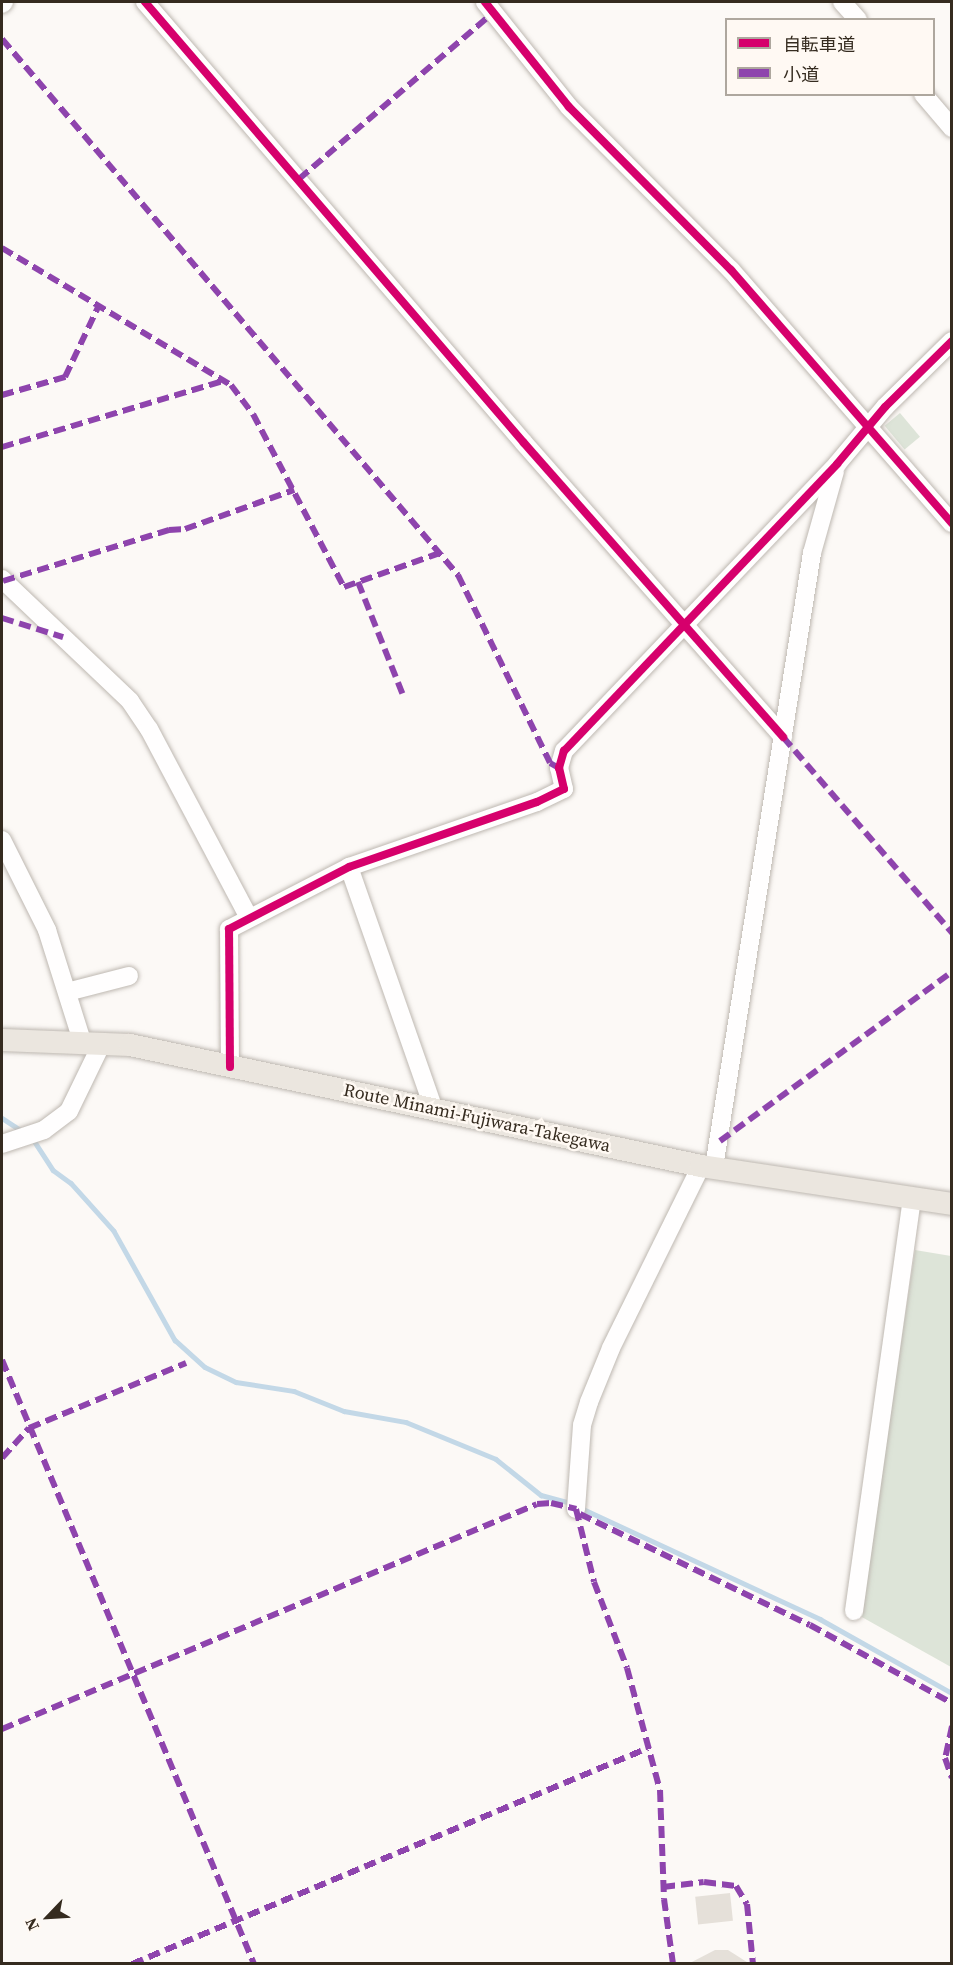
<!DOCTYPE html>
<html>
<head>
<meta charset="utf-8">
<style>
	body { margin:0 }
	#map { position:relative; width:953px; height:1965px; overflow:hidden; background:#fcf9f6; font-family:"Source Serif 4","Noto Sans JP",serif }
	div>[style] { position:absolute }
	.green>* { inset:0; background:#dde4d8; transform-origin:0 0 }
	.stream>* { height:4.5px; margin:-2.25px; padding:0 2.25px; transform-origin:2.25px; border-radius:2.25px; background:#c3d8e7 }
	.building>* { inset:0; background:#e5e0d9; transform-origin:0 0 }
	.roads { filter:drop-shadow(0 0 2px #beb8b1) drop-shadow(0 0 2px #beb8b1) }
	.minor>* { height:18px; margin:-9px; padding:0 9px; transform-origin:9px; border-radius:9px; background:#fffefe }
	.major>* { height:22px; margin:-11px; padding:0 11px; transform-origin:11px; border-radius:11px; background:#ebe6df }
	.quiet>* { height:6px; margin-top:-3px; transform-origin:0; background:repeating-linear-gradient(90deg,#8e44ad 0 12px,transparent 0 18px) }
	.cycleway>* { height:8px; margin:-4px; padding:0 4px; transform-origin:4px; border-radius:4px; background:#d6006c }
	span { translate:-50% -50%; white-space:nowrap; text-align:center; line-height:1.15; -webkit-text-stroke:5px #fff9f3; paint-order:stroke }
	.street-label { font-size:18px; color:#352b1f }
	.frame { position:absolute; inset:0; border:3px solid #352b1f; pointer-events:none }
	.legend { position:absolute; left:725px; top:18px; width:210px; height:78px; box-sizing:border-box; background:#fff9f3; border:2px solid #aea79e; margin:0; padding:8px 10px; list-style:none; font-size:18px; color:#352b1f }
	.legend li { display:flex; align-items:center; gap:12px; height:30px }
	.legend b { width:30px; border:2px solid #aea79e }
	.north { position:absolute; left:18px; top:1887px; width:60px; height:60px; -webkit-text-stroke:4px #fff9f3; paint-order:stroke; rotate:245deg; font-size:16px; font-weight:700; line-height:24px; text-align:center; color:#352b1f }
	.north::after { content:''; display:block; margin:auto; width:21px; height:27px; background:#352b1f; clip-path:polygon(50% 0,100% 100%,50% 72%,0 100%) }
</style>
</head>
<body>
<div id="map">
	<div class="green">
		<i style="left:900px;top:413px;width:31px;height:20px;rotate:50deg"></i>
		<i style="clip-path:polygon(915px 1250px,951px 1256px,951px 1667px,860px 1616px)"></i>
	</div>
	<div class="stream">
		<i style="left:2px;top:1118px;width:24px;rotate:33deg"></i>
		<i style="left:33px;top:1139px;width:37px;rotate:57deg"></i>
		<i style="left:53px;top:1170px;width:22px;rotate:36deg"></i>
		<i style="left:71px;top:1183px;width:64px;rotate:48.1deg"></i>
		<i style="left:114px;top:1231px;width:125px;rotate:60.8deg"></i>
		<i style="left:175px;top:1340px;width:40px;rotate:42deg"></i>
		<i style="left:205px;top:1367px;width:34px;rotate:26deg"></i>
		<i style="left:236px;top:1382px;width:59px;rotate:8.8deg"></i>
		<i style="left:294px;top:1391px;width:54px;rotate:21.8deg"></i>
		<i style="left:344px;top:1411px;width:63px;rotate:10.1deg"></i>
		<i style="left:406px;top:1422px;width:97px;rotate:22.3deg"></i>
		<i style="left:496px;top:1459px;width:58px;rotate:38.7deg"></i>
		<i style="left:541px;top:1495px;width:31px;rotate:15deg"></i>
		<i style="left:581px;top:1508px;width:264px;rotate:24.9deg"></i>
		<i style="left:820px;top:1619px;width:151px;rotate:29.3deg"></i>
	</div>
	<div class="building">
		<i style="left:730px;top:1893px;width:28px;height:35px;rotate:84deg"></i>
		<i style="clip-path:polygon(715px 1950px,728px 1950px,750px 1964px,688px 1964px)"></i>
	</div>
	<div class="roads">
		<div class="minor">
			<i style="left:145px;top:2px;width:581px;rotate:49.32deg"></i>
			<i style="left:524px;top:443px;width:392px;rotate:48.6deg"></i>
			<i style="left:485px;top:2px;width:134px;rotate:51.3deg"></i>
			<i style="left:569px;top:107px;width:230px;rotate:45.2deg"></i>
			<i style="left:731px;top:270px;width:336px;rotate:48.9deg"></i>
			<i style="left:842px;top:2px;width:24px;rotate:48deg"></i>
			<i style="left:2px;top:4px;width:3px;rotate:-45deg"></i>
			<i style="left:923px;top:94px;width:45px;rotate:49.5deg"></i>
			<i style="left:2px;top:579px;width:177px;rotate:43.6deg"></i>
			<i style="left:130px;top:701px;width:34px;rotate:56deg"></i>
			<i style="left:149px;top:729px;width:214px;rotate:62.1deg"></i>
			<i style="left:2px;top:840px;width:101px;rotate:63.4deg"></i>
			<i style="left:47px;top:930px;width:116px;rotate:72.5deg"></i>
			<i style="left:349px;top:867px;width:257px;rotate:70.7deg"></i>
			<i style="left:67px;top:992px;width:64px;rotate:-14.5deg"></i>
			<i style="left:230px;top:1067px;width:138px;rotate:-90.4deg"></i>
			<i style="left:229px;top:929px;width:135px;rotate:-27.3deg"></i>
			<i style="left:349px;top:867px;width:199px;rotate:-19.1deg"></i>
			<i style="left:537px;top:802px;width:30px;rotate:-26deg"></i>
			<i style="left:564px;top:789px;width:22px;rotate:-103deg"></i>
			<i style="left:559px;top:768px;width:18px;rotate:-74deg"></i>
			<i style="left:564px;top:751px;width:396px;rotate:-46.4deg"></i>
			<i style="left:837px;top:464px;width:75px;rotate:-49.9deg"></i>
			<i style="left:885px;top:407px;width:94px;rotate:-44.6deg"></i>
			<i style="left:2px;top:1144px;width:44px;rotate:-18.4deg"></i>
			<i style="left:44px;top:1130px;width:31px;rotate:-37deg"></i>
			<i style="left:69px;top:1111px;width:76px;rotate:-64.1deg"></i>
			<i style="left:714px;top:1167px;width:622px;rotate:-80.93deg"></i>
			<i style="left:812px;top:553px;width:85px;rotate:-74.3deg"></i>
			<i style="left:576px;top:1509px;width:84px;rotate:-85.9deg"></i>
			<i style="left:582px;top:1425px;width:24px;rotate:-73deg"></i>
			<i style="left:589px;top:1402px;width:58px;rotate:-67.8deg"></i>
			<i style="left:611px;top:1348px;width:203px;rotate:-63.7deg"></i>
			<i style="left:854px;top:1611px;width:415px;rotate:-82deg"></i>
		</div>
		<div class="major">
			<i style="left:2px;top:1040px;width:128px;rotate:2.2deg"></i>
			<i style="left:130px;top:1045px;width:584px;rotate:11.96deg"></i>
			<i style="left:701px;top:1166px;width:254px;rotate:8.6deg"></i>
		</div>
	</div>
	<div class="quiet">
		<i style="left:2px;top:39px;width:704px;rotate:49.61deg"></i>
		<i style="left:458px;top:575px;width:209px;rotate:63.9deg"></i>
		<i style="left:550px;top:763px;width:10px;rotate:29deg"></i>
		<i style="left:299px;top:179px;width:257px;rotate:-40.6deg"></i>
		<i style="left:2px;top:248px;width:267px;rotate:30.9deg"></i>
		<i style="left:231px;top:385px;width:36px;rotate:53deg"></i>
		<i style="left:253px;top:414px;width:195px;rotate:62.3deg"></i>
		<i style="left:344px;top:587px;width:102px;rotate:-19.5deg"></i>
		<i style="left:2px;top:395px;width:66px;rotate:-15.9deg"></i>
		<i style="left:65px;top:377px;width:80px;rotate:-64.7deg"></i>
		<i style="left:2px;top:447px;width:232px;rotate:-16.6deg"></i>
		<i style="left:3px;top:581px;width:174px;rotate:-17.1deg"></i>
		<i style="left:169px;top:530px;width:16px;rotate:-4deg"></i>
		<i style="left:185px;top:529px;width:116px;rotate:-19.7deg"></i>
		<i style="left:358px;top:582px;width:122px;rotate:68.3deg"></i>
		<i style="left:2px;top:618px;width:64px;rotate:17.3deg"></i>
		<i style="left:783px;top:737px;width:259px;rotate:49.2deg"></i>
		<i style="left:720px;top:1141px;width:287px;rotate:-36.1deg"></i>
		<i style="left:2px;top:1360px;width:654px;rotate:67.35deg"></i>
		<i style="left:2px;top:1458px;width:40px;rotate:-48deg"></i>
		<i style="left:29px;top:1428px;width:170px;rotate:-22.5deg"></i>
		<i style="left:580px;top:1514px;width:255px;rotate:25.8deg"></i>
		<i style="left:810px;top:1625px;width:162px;rotate:28.8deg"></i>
		<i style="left:952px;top:1726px;width:33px;rotate:102deg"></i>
		<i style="left:945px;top:1758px;width:21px;rotate:71deg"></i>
		<i style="left:2px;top:1729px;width:580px;rotate:-22.81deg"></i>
		<i style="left:537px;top:1504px;width:14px;rotate:-4deg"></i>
		<i style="left:551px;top:1503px;width:26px;rotate:13deg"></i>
		<i style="left:576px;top:1509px;width:75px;rotate:76.1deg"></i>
		<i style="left:594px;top:1582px;width:92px;rotate:69deg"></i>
		<i style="left:627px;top:1668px;width:126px;rotate:74.9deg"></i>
		<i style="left:660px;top:1790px;width:109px;rotate:87.9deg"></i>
		<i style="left:664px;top:1899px;width:66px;rotate:82.1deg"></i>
		<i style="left:663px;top:1887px;width:41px;rotate:-7deg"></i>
		<i style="left:704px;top:1882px;width:32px;rotate:7deg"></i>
		<i style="left:736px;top:1886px;width:21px;rotate:59deg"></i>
		<i style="left:747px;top:1904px;width:60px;rotate:84.3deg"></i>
		<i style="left:132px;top:1964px;width:559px;rotate:-22.71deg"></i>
	</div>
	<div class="cycleway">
		<i style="left:145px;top:2px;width:581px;rotate:49.32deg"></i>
		<i style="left:524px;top:443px;width:392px;rotate:48.6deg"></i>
		<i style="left:485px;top:2px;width:134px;rotate:51.3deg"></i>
		<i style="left:569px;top:107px;width:230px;rotate:45.2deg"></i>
		<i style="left:731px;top:270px;width:336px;rotate:48.9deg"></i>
		<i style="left:230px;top:1067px;width:138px;rotate:-90.4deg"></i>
		<i style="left:229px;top:929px;width:135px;rotate:-27.3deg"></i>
		<i style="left:349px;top:867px;width:199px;rotate:-19.1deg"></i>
		<i style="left:537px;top:802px;width:30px;rotate:-26deg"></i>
		<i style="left:564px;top:789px;width:22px;rotate:-103deg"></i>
		<i style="left:559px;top:768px;width:18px;rotate:-74deg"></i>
		<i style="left:564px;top:751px;width:396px;rotate:-46.4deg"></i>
		<i style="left:837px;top:464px;width:75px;rotate:-49.9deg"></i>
		<i style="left:885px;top:407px;width:94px;rotate:-44.6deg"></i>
	</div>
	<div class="street-label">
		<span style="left:477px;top:1118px;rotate:12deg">Route Minami-Fujiwara-Takegawa</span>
	</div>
	<div class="frame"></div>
	<ul class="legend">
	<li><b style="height:8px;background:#d6006c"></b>自転車道</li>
	<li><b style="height:8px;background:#8e44ad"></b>小道</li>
	</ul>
	<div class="north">N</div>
</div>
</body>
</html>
